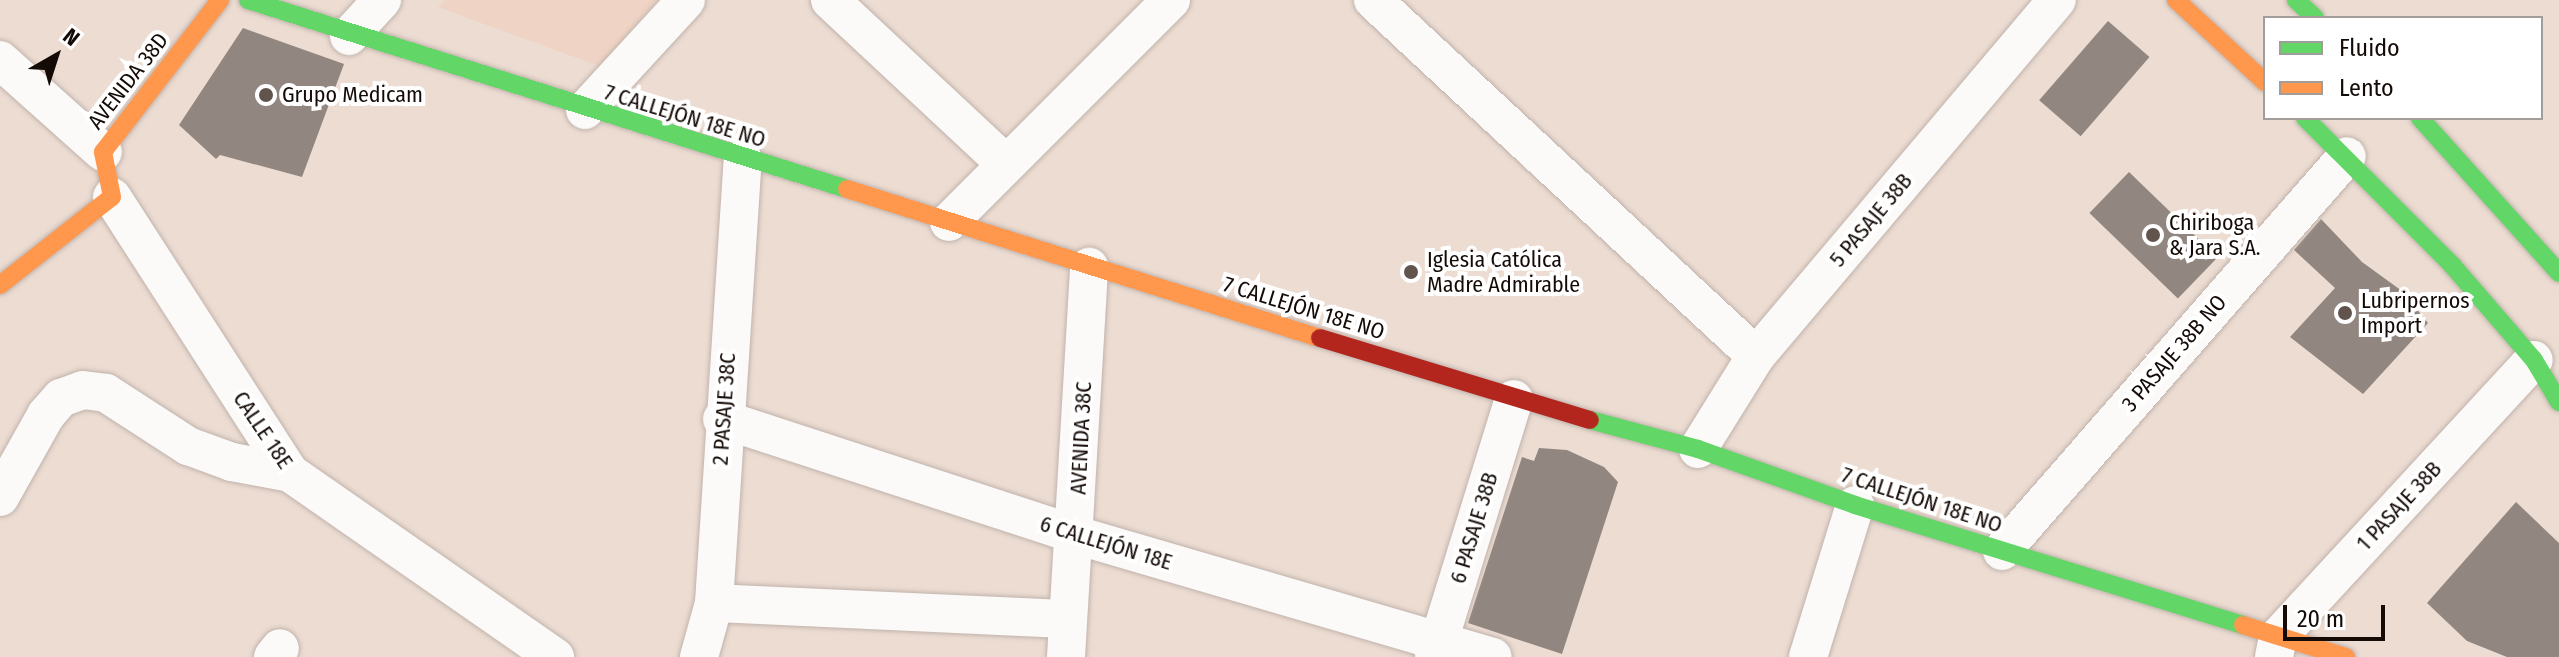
<!DOCTYPE html>
<html>
<head>
<meta charset="utf-8">
<style>
	body { margin:0 }
	#map { position:relative; width:2559px; height:657px; overflow:hidden; background:#ecdcd2; font-family:"Fira Sans Condensed",sans-serif }
	div>[style] { position:absolute }
	.built>* { inset:0; background:#efd3c4 }
	.building>* { inset:0; background:#928780; transform-origin:0 0 }
	.roads { filter:drop-shadow(0 0 2px #c0b3ac) drop-shadow(0 0 2px #c0b3ac) }
	.street>* { height:38px; margin:-19px; padding:0 19px; transform-origin:19px; border-radius:19px; background:#fcfaf8 }
	.fast>* { height:18px; margin:-9px; padding:0 9px; transform-origin:9px; border-radius:9px; background:#63d668 }
	.slow>* { height:18px; margin:-9px; padding:0 9px; transform-origin:9px; border-radius:9px; background:#ff974d }
	.jam>* { height:18px; margin:-9px; padding:0 9px; transform-origin:9px; border-radius:9px; background:#b3261e }
	.dots>* { width:22px; height:22px; translate:-50% -50%; box-sizing:border-box; border:4px solid #fff; border-radius:50% }
	span { translate:-50% -50%; white-space:nowrap; text-align:center; line-height:1.15; -webkit-text-stroke:8px #fff; paint-order:stroke }
	.street-label { font-size:22px; color:#140a06 }
	.poi-label { font-size:22px; color:#140a06 }
	.left { translate:0 -50%; text-align:left }
	.legend { position:absolute; left:2263px; top:16px; width:280px; height:104px; box-sizing:border-box; background:#fff; border:2px solid #a19d9b; margin:0; padding:10px 14px; list-style:none; font-size:24px; color:#140a06 }
	.legend li { display:flex; align-items:center; gap:16px; height:40px }
	.legend b { width:40px; border:2px solid #a19d9b }
	.north { position:absolute; left:16px; top:16px; width:80px; height:80px; -webkit-text-stroke:6px #fff; paint-order:stroke; rotate:39deg; font-size:22px; font-weight:700; line-height:32px; text-align:center; color:#140a06 }
	.north::after { content:''; display:block; margin:auto; width:28px; height:36px; background:#140a06; clip-path:polygon(50% 0,100% 100%,50% 72%,0 100%) }
	.scale { position:absolute; left:2283px; top:605px; width:102px; height:36px; box-sizing:border-box; border:4px solid #140a06; border-top:0; padding-left:10px; font-size:24px; line-height:28px; white-space:nowrap; color:#140a06; -webkit-text-stroke:6px #fff; paint-order:stroke }
</style>
</head>
<body>
<div id="map">
	<div class="built">
		<i style="clip-path:polygon(445px 0,657px 0,599px 66px,438px 7px)"></i>
	</div>
	<div class="building">
		<i style="left:2108px;top:21px;width:55px;height:105px;rotate:41deg"></i>
		<i style="clip-path:polygon(243px 28px,344px 64px,302px 177px,220px 155px,216px 159px,179px 125px)"></i>
		<i style="left:2129px;top:172px;width:123px;height:57px;rotate:44deg"></i>
		<i style="clip-path:polygon(2321px 219px,2362px 262px,2402px 291px,2428px 323px,2363px 394px,2290px 337px,2335px 288px,2294px 250px)"></i>
		<i style="clip-path:polygon(1539px 448px,1567px 450px,1604px 467px,1618px 482px,1562px 654px,1468px 623px,1522px 457px,1534px 461px)"></i>
		<i style="clip-path:polygon(2516px 502px,2559px 543px,2559px 657px,2507px 657px,2467px 641px,2427px 603px)"></i>
	</div>
	<div class="roads">
		<div class="street">
			<i style="left:830px;top:0;width:239px;rotate:43deg"></i>
			<i style="left:1373px;top:0;width:523px;rotate:42.91deg"></i>
			<i style="left:349px;top:36px;width:49px;rotate:-47.5deg"></i>
			<i style="left:0;top:60px;width:138px;rotate:41.8deg"></i>
			<i style="left:585px;top:110px;width:149px;rotate:-47.4deg"></i>
			<i style="left:112px;top:197px;width:328px;rotate:57.2deg"></i>
			<i style="left:290px;top:473px;width:323px;rotate:34.8deg"></i>
			<i style="left:949px;top:222px;width:314px;rotate:-45deg"></i>
			<i style="left:722px;top:419px;width:373px;rotate:18.1deg"></i>
			<i style="left:1076px;top:535px;width:434px;rotate:16.3deg"></i>
			<i style="left:1698px;top:449px;width:110px;rotate:-58.1deg"></i>
			<i style="left:1756px;top:356px;width:466px;rotate:-49.8deg"></i>
			<i style="left:0;top:497px;width:94px;rotate:-60.7deg"></i>
			<i style="left:46px;top:415px;width:23px;rotate:-49deg"></i>
			<i style="left:61px;top:398px;width:23px;rotate:-20deg"></i>
			<i style="left:83px;top:390px;width:23px;rotate:7deg"></i>
			<i style="left:106px;top:393px;width:98px;rotate:32.9deg"></i>
			<i style="left:188px;top:446px;width:47px;rotate:20deg"></i>
			<i style="left:232px;top:462px;width:59px;rotate:10.7deg"></i>
			<i style="left:2002px;top:551px;width:524px;rotate:-48.87deg"></i>
			<i style="left:714px;top:603px;width:354px;rotate:2.6deg"></i>
			<i style="left:273px;top:657px;width:11px;rotate:-52deg"></i>
			<i style="left:699px;top:657px;width:56px;rotate:-74.5deg"></i>
			<i style="left:714px;top:603px;width:445px;rotate:-86.3deg"></i>
			<i style="left:1066px;top:657px;width:391px;rotate:-86.6deg"></i>
			<i style="left:1434px;top:657px;width:270px;rotate:-72.8deg"></i>
			<i style="left:1808px;top:657px;width:159px;rotate:-72.8deg"></i>
			<i style="left:2274px;top:657px;width:20px;rotate:-79deg"></i>
			<i style="left:2278px;top:637px;width:377px;rotate:-47.3deg"></i>
		</div>
		<div class="fast">
			<i style="left:248px;top:0;width:628px;rotate:17.51deg"></i>
			<i style="left:2296px;top:0;width:26px;rotate:43deg"></i>
			<i style="left:2305px;top:118px;width:208px;rotate:45deg"></i>
			<i style="left:2452px;top:265px;width:125px;rotate:49.2deg"></i>
			<i style="left:2534px;top:360px;width:49px;rotate:59.2deg"></i>
			<i style="left:2420px;top:118px;width:208px;rotate:48.1deg"></i>
			<i style="left:1590px;top:420px;width:112px;rotate:15deg"></i>
			<i style="left:1698px;top:449px;width:167px;rotate:19.6deg"></i>
			<i style="left:1855px;top:505px;width:406px;rotate:17.2deg"></i>
		</div>
		<div class="slow">
			<i style="left:2176px;top:0;width:121px;rotate:42.7deg"></i>
			<i style="left:847px;top:189px;width:496px;rotate:17.5deg"></i>
			<i style="left:0;top:285px;width:142px;rotate:-38.2deg"></i>
			<i style="left:112px;top:197px;width:46px;rotate:-101.3deg"></i>
			<i style="left:103px;top:152px;width:192px;rotate:-52.4deg"></i>
			<i style="left:2243px;top:625px;width:108px;rotate:17.3deg"></i>
		</div>
		<div class="jam">
			<i style="left:1320px;top:338px;width:282px;rotate:16.9deg"></i>
		</div>
	</div>
	<div class="dots">
		<i style="left:266px;top:95px;background:#60544d"></i>
		<i style="left:2153px;top:235px;background:#60544d"></i>
		<i style="left:1411px;top:272px;background:#60544d"></i>
		<i style="left:2345px;top:313px;background:#60544d"></i>
	</div>
	<div class="street-label">
		<span style="left:128px;top:81px;rotate:-52deg">AVENIDA 38D</span>
		<span style="left:685px;top:116px;rotate:17deg">7 CALLEJÓN 18E NO</span>
		<span style="left:1871px;top:220px;rotate:-50deg">5 PASAJE 38B</span>
		<span style="left:1304px;top:308px;rotate:17deg">7 CALLEJÓN 18E NO</span>
		<span style="left:2174px;top:353px;rotate:-49deg">3 PASAJE 38B NO</span>
		<span style="left:724px;top:409px;rotate:-86deg">2 PASAJE 38C</span>
		<span style="left:263px;top:430px;rotate:56deg">CALLE 18E</span>
		<span style="left:1081px;top:438px;rotate:-87deg">AVENIDA 38C</span>
		<span style="left:1922px;top:500px;rotate:18deg">7 CALLEJÓN 18E NO</span>
		<span style="left:2399px;top:506px;rotate:-47deg">1 PASAJE 38B</span>
		<span style="left:1474px;top:528px;rotate:-73deg">6 PASAJE 38B</span>
		<span style="left:1106px;top:543px;rotate:17deg">6 CALLEJÓN 18E</span>
	</div>
	<div class="poi-label">
		<span class="left" style="left:282px;top:95px">Grupo Medicam</span>
		<span class="left" style="left:2169px;top:235px">Chiriboga<br>&amp; Jara S.A.</span>
		<span class="left" style="left:1427px;top:272px">Iglesia Católica<br>Madre Admirable</span>
		<span class="left" style="left:2361px;top:313px">Lubripernos<br>Import</span>
	</div>
	<ul class="legend">
	<li><b style="height:10px;background:#63d668"></b>Fluido</li>
	<li><b style="height:10px;background:#ff974d"></b>Lento</li>
	</ul>
	<div class="north">N</div>
	<div class="scale">20 m</div>
</div>
</body>
</html>
